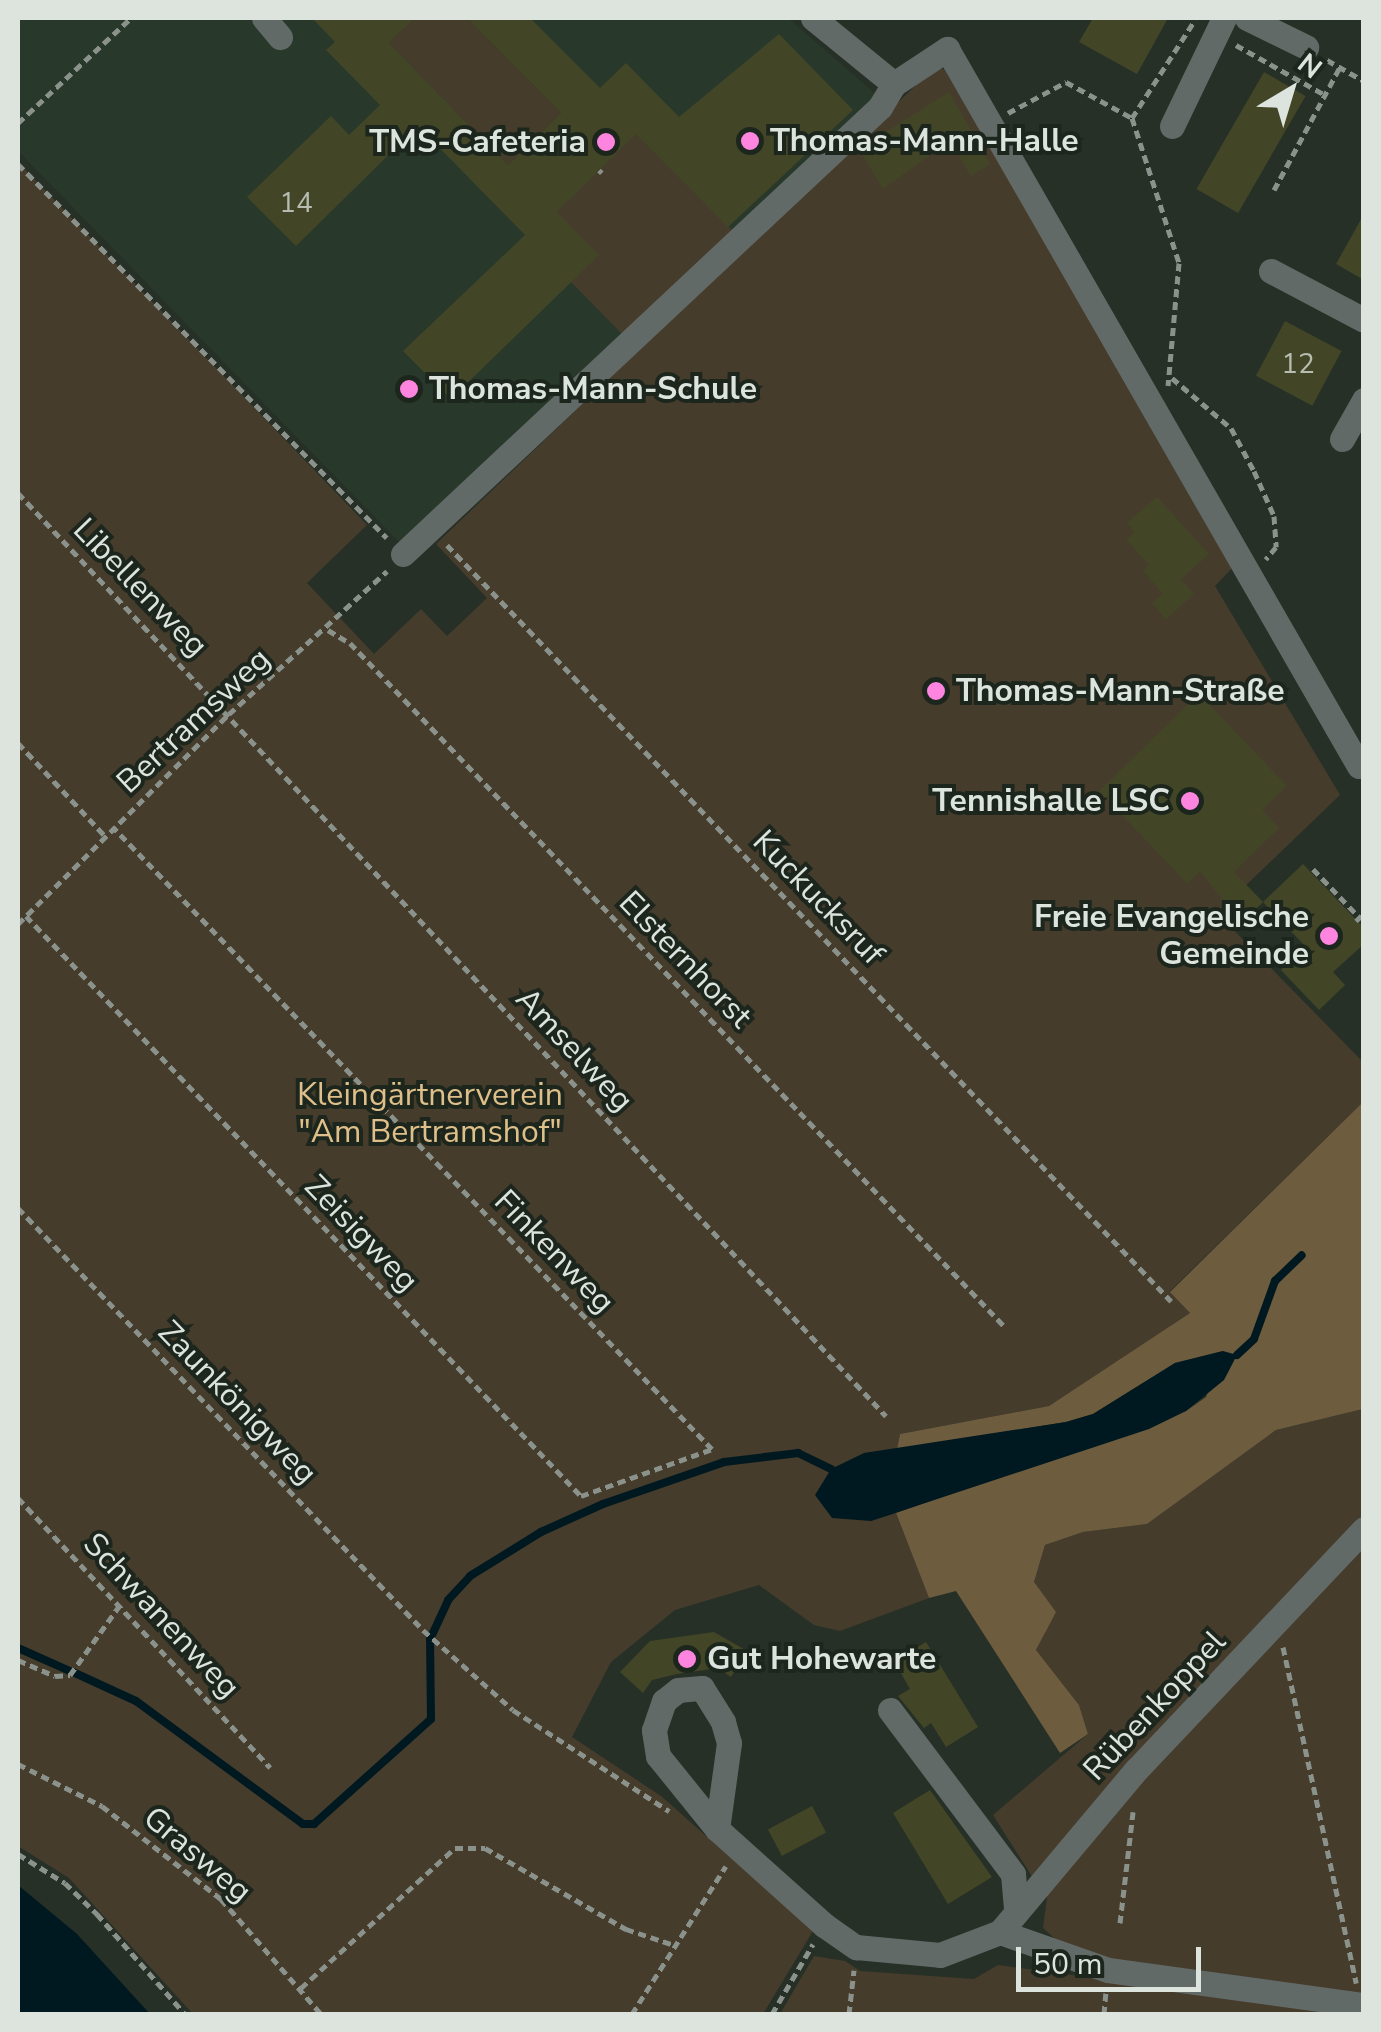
<!DOCTYPE html>
<html>
<head>
<meta charset="utf-8">
<style>
	body { margin:0 }
	#map { position:relative; width:1381px; height:2032px; overflow:hidden; background:#263027; font-family:"Nunito Sans",sans-serif }
	div>[style] { position:absolute }
	.built>* { inset:0; background:#28382a }
	.green>* { inset:0; background:#463c2c }
	.forest>* { inset:0; background:#6e5c3f }
	.water>* { inset:0; background:#001920 }
	.stream>* { height:8px; margin:-4px; padding:0 4px; transform-origin:4px; border-radius:4px; background:#001920 }
	.building>* { inset:0; background:#424627; transform-origin:0 0 }
	.path>* { height:5px; margin-top:-2.5px; transform-origin:0; background:repeating-linear-gradient(90deg,#8a928b 0 8px,transparent 0 13px) }
	.minor>* { height:25px; margin:-12.5px; padding:0 12.5px; transform-origin:12.5px; border-radius:12.5px; background:#626a68 }
	.dots>* { width:28px; height:28px; translate:-50% -50%; box-sizing:border-box; border:5px solid #1c261d; border-radius:50% }
	span { translate:-50% -50%; white-space:nowrap; text-align:center; line-height:1.15; -webkit-text-stroke:8px #1c261d; paint-order:stroke }
	.number-label { font-size:28px; color:#b6bcb0 }
	.number-label span { -webkit-text-stroke-width:0 }
	.poi-label { font-size:32px; color:#dde3dd; font-weight:700 }
	.left { translate:0 -50%; text-align:left }
	.right { translate:-100% -50%; text-align:right }
	.street-label { font-size:32px; color:#dde3dd }
	.park-label { font-size:32px; color:#debe89 }
	.frame { position:absolute; inset:0; border:20px solid #dde3dd; pointer-events:none }
	.north { position:absolute; left:1241px; top:40px; width:100px; height:100px; -webkit-text-stroke:8px #1c261d; paint-order:stroke; rotate:38deg; font-size:28px; font-weight:700; line-height:40px; text-align:center; color:#dde3dd }
	.north::after { content:''; display:block; margin:auto; width:35px; height:45px; background:#dde3dd; clip-path:polygon(50% 0,100% 100%,50% 72%,0 100%) }
	.scale { position:absolute; left:1016px; top:1947px; width:185px; height:45px; box-sizing:border-box; border:5px solid #dde3dd; border-top:0; padding-left:12px; font-size:30px; line-height:35px; white-space:nowrap; color:#dde3dd; -webkit-text-stroke:8px #1c261d; paint-order:stroke }
</style>
</head>
<body>
<div id="map">
	<div class="built">
		<i style="clip-path:polygon(18px 18px,788px 18px,878px 96px,401px 544px,18px 151px)"></i>
	</div>
	<div class="green">
		<i style="clip-path:polygon(415px 18px,467px 18px,561px 113px,508px 165px,389px 43px)"></i>
		<i style="clip-path:polygon(934px 68px,944px 69px,1236px 564px,1215px 586px,1340px 795px,1217px 913px,1363px 1062px,1363px 1102px,1170px 1291px,1190px 1313px,1049px 1406px,900px 1434px,897px 1449px,864px 1453px,871px 1521px,896px 1513px,929px 1598px,840px 1631px,814px 1625px,759px 1585px,675px 1610px,611px 1662px,572px 1737px,661px 1796px,813px 1931px,763px 2014px,193px 2014px,69px 1878px,18px 1846px,18px 162px,367px 525px,307px 583px,374px 654px,421px 609px,447px 636px,487px 598px,436px 544px)"></i>
		<i style="clip-path:polygon(636px 133px,732px 230px,623px 335px,571px 282px,557px 212px)"></i>
		<i style="clip-path:polygon(1363px 1409px,1363px 1520px,1033px 1878px,993px 1815px,1088px 1734px,1079px 1705px,1036px 1650px,1045px 1633px,1034px 1582px,1045px 1545px,1083px 1532px,1147px 1524px,1276px 1430px)"></i>
		<i style="clip-path:polygon(1363px 1548px,1363px 1995px,1073px 1955px,1043px 1928px,1048px 1890px,1136px 1785px)"></i>
		<i style="clip-path:polygon(814px 1956px,845px 1961px,860px 1971px,974px 1979px,998px 1965px,1363px 2014px,780px 2014px)"></i>
	</div>
	<div class="forest">
		<i style="clip-path:polygon(1363px 1102px,1363px 1409px,1276px 1430px,1147px 1524px,1083px 1532px,1045px 1545px,1034px 1582px,1056px 1612px,1036px 1650px,1079px 1705px,1088px 1734px,1060px 1753px,956px 1591px,929px 1598px,896px 1513px,1186px 1411px,1206px 1397px,1223px 1351px,1175px 1363px,1093px 1414px,1066px 1422px,897px 1449px,900px 1434px,1049px 1406px,1190px 1313px,1170px 1292px)"></i>
	</div>
	<div class="water">
		<i style="clip-path:polygon(1223px 1351px,1237px 1355px,1224px 1380px,1186px 1411px,1149px 1429px,871px 1521px,832px 1518px,815px 1495px,831px 1469px,864px 1453px,1066px 1422px,1093px 1414px,1175px 1363px)"></i>
		<i style="clip-path:polygon(18px 1885px,77px 1934px,150px 2014px,18px 2014px)"></i>
	</div>
	<div class="stream">
		<i style="left:1237px;top:1355px;width:23px;rotate:-43deg"></i>
		<i style="left:1254px;top:1339px;width:62px;rotate:-70.1deg"></i>
		<i style="left:1275px;top:1281px;width:37px;rotate:-44deg"></i>
		<i style="left:432px;top:1635px;width:38px;rotate:-65deg"></i>
		<i style="left:448px;top:1600px;width:33px;rotate:-47deg"></i>
		<i style="left:470px;top:1576px;width:84px;rotate:-31.8deg"></i>
		<i style="left:541px;top:1532px;width:68px;rotate:-24.3deg"></i>
		<i style="left:603px;top:1504px;width:128px;rotate:-19.1deg"></i>
		<i style="left:724px;top:1462px;width:75px;rotate:-6.9deg"></i>
		<i style="left:798px;top:1453px;width:37px;rotate:26deg"></i>
		<i style="left:18px;top:1648px;width:57px;rotate:23.9deg"></i>
		<i style="left:75px;top:1673px;width:67px;rotate:24.7deg"></i>
		<i style="left:136px;top:1701px;width:207px;rotate:36.4deg"></i>
		<i style="left:303px;top:1824px;width:11px"></i>
		<i style="left:314px;top:1824px;width:157px;rotate:-41.9deg"></i>
		<i style="left:431px;top:1719px;width:80px;rotate:-90.7deg"></i>
	</div>
	<div class="building">
		<i style="clip-path:polygon(312px 18px,415px 18px,389px 43px,508px 165px,561px 113px,467px 18px,530px 18px,600px 88px,626px 63px,679px 117px,779px 34px,853px 110px,728px 227px,636px 134px,557px 212px,599px 255px,451px 399px,403px 351px,525px 235px,418px 126px,296px 246px,247px 197px,331px 116px,349px 135px,380px 105px,326px 50px,335px 42px)"></i>
		<i style="clip-path:polygon(1093px 18px,1168px 18px,1137px 74px,1079px 42px)"></i>
		<i style="left:1264px;top:72px;width:48px;height:135px;rotate:30deg"></i>
		<i style="clip-path:polygon(949px 92px,990px 164px,971px 176px,950px 141px,883px 189px,859px 149px)"></i>
		<i style="clip-path:polygon(1364px 214px,1364px 280px,1336px 264px)"></i>
		<i style="left:1285px;top:321px;width:64px;height:62px;rotate:28deg"></i>
		<i style="clip-path:polygon(1157px 497px,1209px 554px,1181px 579px,1194px 594px,1166px 619px,1152px 603px,1163px 594px,1143px 571px,1149px 565px,1126px 539px,1135px 532px,1127px 523px)"></i>
		<i style="clip-path:polygon(1199px 694px,1287px 786px,1262px 810px,1279px 828px,1234px 872px,1263px 902px,1241px 923px,1200px 871px,1187px 883px,1099px 791px)"></i>
		<i style="clip-path:polygon(1303px 864px,1364px 928px,1364px 944px,1333px 972px,1345px 985px,1319px 1010px,1281px 970px,1305px 946px,1263px 902px)"></i>
		<i style="clip-path:polygon(714px 1632px,747px 1651px,731px 1677px,718px 1668px,677px 1674px,652px 1680px,643px 1693px,620px 1672px,650px 1641px)"></i>
		<i style="clip-path:polygon(926px 1642px,978px 1727px,946px 1747px,931px 1723px,924px 1728px,898px 1696px,910px 1689px,894px 1661px)"></i>
		<i style="clip-path:polygon(930px 1790px,992px 1877px,948px 1904px,893px 1813px)"></i>
		<i style="left:812px;top:1806px;width:30px;height:50px;rotate:62deg"></i>
	</div>
	<div class="path">
		<i style="left:1236px;top:45px;width:104px;rotate:29.3deg"></i>
		<i style="left:1327px;top:60px;width:43px;rotate:29.6deg"></i>
		<i style="left:1008px;top:113px;width:66px;rotate:-28.1deg"></i>
		<i style="left:1066px;top:82px;width:75px;rotate:28.6deg"></i>
		<i style="left:1132px;top:118px;width:117px;rotate:-57.3deg"></i>
		<i style="left:1132px;top:118px;width:152px;rotate:72deg"></i>
		<i style="left:1179px;top:263px;width:123px;rotate:95.1deg"></i>
		<i style="left:18px;top:123px;width:154px;rotate:-42.9deg"></i>
		<i style="left:18px;top:164px;width:525px;rotate:45.39deg"></i>
		<i style="left:599px;top:170px;width:4px;rotate:45deg"></i>
		<i style="left:1274px;top:190px;width:140px;rotate:-61.8deg"></i>
		<i style="left:1172px;top:378px;width:77px;rotate:40.3deg"></i>
		<i style="left:1231px;top:428px;width:49px;rotate:61.9deg"></i>
		<i style="left:1254px;top:471px;width:49px;rotate:66deg"></i>
		<i style="left:1274px;top:516px;width:31px;rotate:86deg"></i>
		<i style="left:1276px;top:547px;width:16px;rotate:130deg"></i>
		<i style="left:18px;top:493px;width:1267px;rotate:46.76deg"></i>
		<i style="left:447px;top:545px;width:1047px;rotate:46.24deg"></i>
		<i style="left:328px;top:630px;width:26px;rotate:31deg"></i>
		<i style="left:350px;top:643px;width:947px;rotate:46.24deg"></i>
		<i style="left:18px;top:743px;width:126px;rotate:46.9deg"></i>
		<i style="left:1313px;top:869px;width:66px;rotate:46.2deg"></i>
		<i style="left:26px;top:916px;width:803px;rotate:46.26deg"></i>
		<i style="left:581px;top:1496px;width:139px;rotate:-19.7deg"></i>
		<i style="left:712px;top:1449px;width:864px;rotate:-133.92deg"></i>
		<i style="left:1356px;top:921px;width:11px;rotate:-45deg"></i>
		<i style="left:18px;top:924px;width:298px;rotate:-44.9deg"></i>
		<i style="left:229px;top:714px;width:213px;rotate:-42.1deg"></i>
		<i style="left:18px;top:1208px;width:585px;rotate:46.18deg"></i>
		<i style="left:423px;top:1630px;width:120px;rotate:41.6deg"></i>
		<i style="left:513px;top:1710px;width:186px;rotate:32.9deg"></i>
		<i style="left:18px;top:1498px;width:369px;rotate:46.9deg"></i>
		<i style="left:1283px;top:1647px;width:344px;rotate:77.7deg"></i>
		<i style="left:18px;top:1660px;width:40px;rotate:23.4deg"></i>
		<i style="left:55px;top:1676px;width:15px;rotate:-4deg"></i>
		<i style="left:70px;top:1675px;width:86px;rotate:-54.5deg"></i>
		<i style="left:18px;top:1764px;width:94px;rotate:26.6deg"></i>
		<i style="left:102px;top:1806px;width:151px;rotate:38deg"></i>
		<i style="left:221px;top:1899px;width:152px;rotate:49deg"></i>
		<i style="left:18px;top:1854px;width:55px;rotate:31.7deg"></i>
		<i style="left:65px;top:1883px;width:45px;rotate:44.1deg"></i>
		<i style="left:97px;top:1914px;width:133px;rotate:48.7deg"></i>
		<i style="left:1120px;top:1923px;width:112px;rotate:-83.3deg"></i>
		<i style="left:301px;top:1988px;width:208px;rotate:-42.3deg"></i>
		<i style="left:455px;top:1848px;width:30px"></i>
		<i style="left:485px;top:1848px;width:163px;rotate:29.9deg"></i>
		<i style="left:626px;top:1929px;width:51px;rotate:18.4deg"></i>
		<i style="left:632px;top:2014px;width:175px;rotate:-57.6deg"></i>
		<i style="left:772px;top:2014px;width:81px;rotate:-59.6deg"></i>
		<i style="left:849px;top:2014px;width:44px;rotate:-83.5deg"></i>
		<i style="left:1104px;top:2014px;width:21px;rotate:-85deg"></i>
	</div>
	<div class="minor">
		<i style="left:264px;top:18px;width:25px;rotate:50deg"></i>
		<i style="left:813px;top:18px;width:104px;rotate:39.2deg"></i>
		<i style="left:1247px;top:18px;width:66px;rotate:26.2deg"></i>
		<i style="left:1172px;top:126px;width:120px;rotate:-64.3deg"></i>
		<i style="left:1271px;top:271px;width:105px;rotate:27.8deg"></i>
		<i style="left:1342px;top:439px;width:45px;rotate:-60.6deg"></i>
		<i style="left:403px;top:554px;width:654px;rotate:-43.14deg"></i>
		<i style="left:880px;top:107px;width:27px;rotate:-59deg"></i>
		<i style="left:894px;top:84px;width:64px;rotate:-33.4deg"></i>
		<i style="left:947px;top:49px;width:827px;rotate:60.12deg"></i>
		<i style="left:890px;top:1710px;width:205px;rotate:53.1deg"></i>
		<i style="left:1013px;top:1874px;width:38px;rotate:85deg"></i>
		<i style="left:717px;top:1829px;width:94px;rotate:-128.9deg"></i>
		<i style="left:658px;top:1756px;width:26px;rotate:-99deg"></i>
		<i style="left:654px;top:1730px;width:31px;rotate:-71deg"></i>
		<i style="left:664px;top:1701px;width:18px;rotate:-38deg"></i>
		<i style="left:678px;top:1690px;width:24px;rotate:-5deg"></i>
		<i style="left:702px;top:1688px;width:40px;rotate:58deg"></i>
		<i style="left:723px;top:1722px;width:22px;rotate:74deg"></i>
		<i style="left:729px;top:1743px;width:87px;rotate:97.9deg"></i>
		<i style="left:717px;top:1829px;width:144px;rotate:41.9deg"></i>
		<i style="left:824px;top:1925px;width:39px;rotate:35deg"></i>
		<i style="left:856px;top:1947px;width:84px;rotate:5.4deg"></i>
		<i style="left:940px;top:1955px;width:64px;rotate:-21deg"></i>
		<i style="left:1000px;top:1932px;width:213px;rotate:-50deg"></i>
		<i style="left:1137px;top:1769px;width:330px;rotate:-46.6deg"></i>
		<i style="left:1000px;top:1932px;width:114px;rotate:19.4deg"></i>
		<i style="left:1108px;top:1970px;width:258px;rotate:7.8deg"></i>
	</div>
	<div class="dots">
		<i style="left:750px;top:141px;background:#fe85df"></i>
		<i style="left:606px;top:142px;background:#fe85df"></i>
		<i style="left:409px;top:389px;background:#fe85df"></i>
		<i style="left:936px;top:691px;background:#fe85df"></i>
		<i style="left:1190px;top:801px;background:#fe85df"></i>
		<i style="left:1329px;top:936px;background:#fe85df"></i>
		<i style="left:687px;top:1659px;background:#fe85df"></i>
	</div>
	<div class="number-label">
		<span style="left:296px;top:203px">14</span>
		<span style="left:1298px;top:364px">12</span>
	</div>
	<div class="poi-label">
		<span class="left" style="left:770px;top:141px">Thomas-Mann-Halle</span>
		<span class="right" style="left:586px;top:142px">TMS-Cafeteria</span>
		<span class="left" style="left:429px;top:389px">Thomas-Mann-Schule</span>
		<span class="left" style="left:956px;top:691px">Thomas-Mann-Straße</span>
		<span class="right" style="left:1170px;top:801px">Tennishalle LSC</span>
		<span class="right" style="left:1309px;top:936px">Freie Evangelische<br>Gemeinde</span>
		<span class="left" style="left:707px;top:1659px">Gut Hohewarte</span>
	</div>
	<div class="street-label">
		<span style="left:140px;top:588px;rotate:46deg">Libellenweg</span>
		<span style="left:194px;top:721px;rotate:-43deg">Bertramsweg</span>
		<span style="left:818px;top:898px;rotate:46deg">Kuckucksruf</span>
		<span style="left:685px;top:960px;rotate:46deg">Elsternhorst</span>
		<span style="left:574px;top:1050px;rotate:47deg">Amselweg</span>
		<span style="left:361px;top:1234px;rotate:46deg">Zeisigweg</span>
		<span style="left:554px;top:1252px;rotate:46deg">Finkenweg</span>
		<span style="left:237px;top:1403px;rotate:46deg">Zaunkönigweg</span>
		<span style="left:161px;top:1616px;rotate:47deg">Schwanenweg</span>
		<span style="left:1155px;top:1706px;rotate:-47deg">Rübenkoppel</span>
		<span style="left:197px;top:1855px;rotate:40deg">Grasweg</span>
	</div>
	<div class="park-label">
		<span style="left:430px;top:1114px">Kleingärtnerverein<br>"Am Bertramshof"</span>
	</div>
	<div class="frame"></div>
	<div class="north">N</div>
	<div class="scale">50 m</div>
</div>
</body>
</html>
